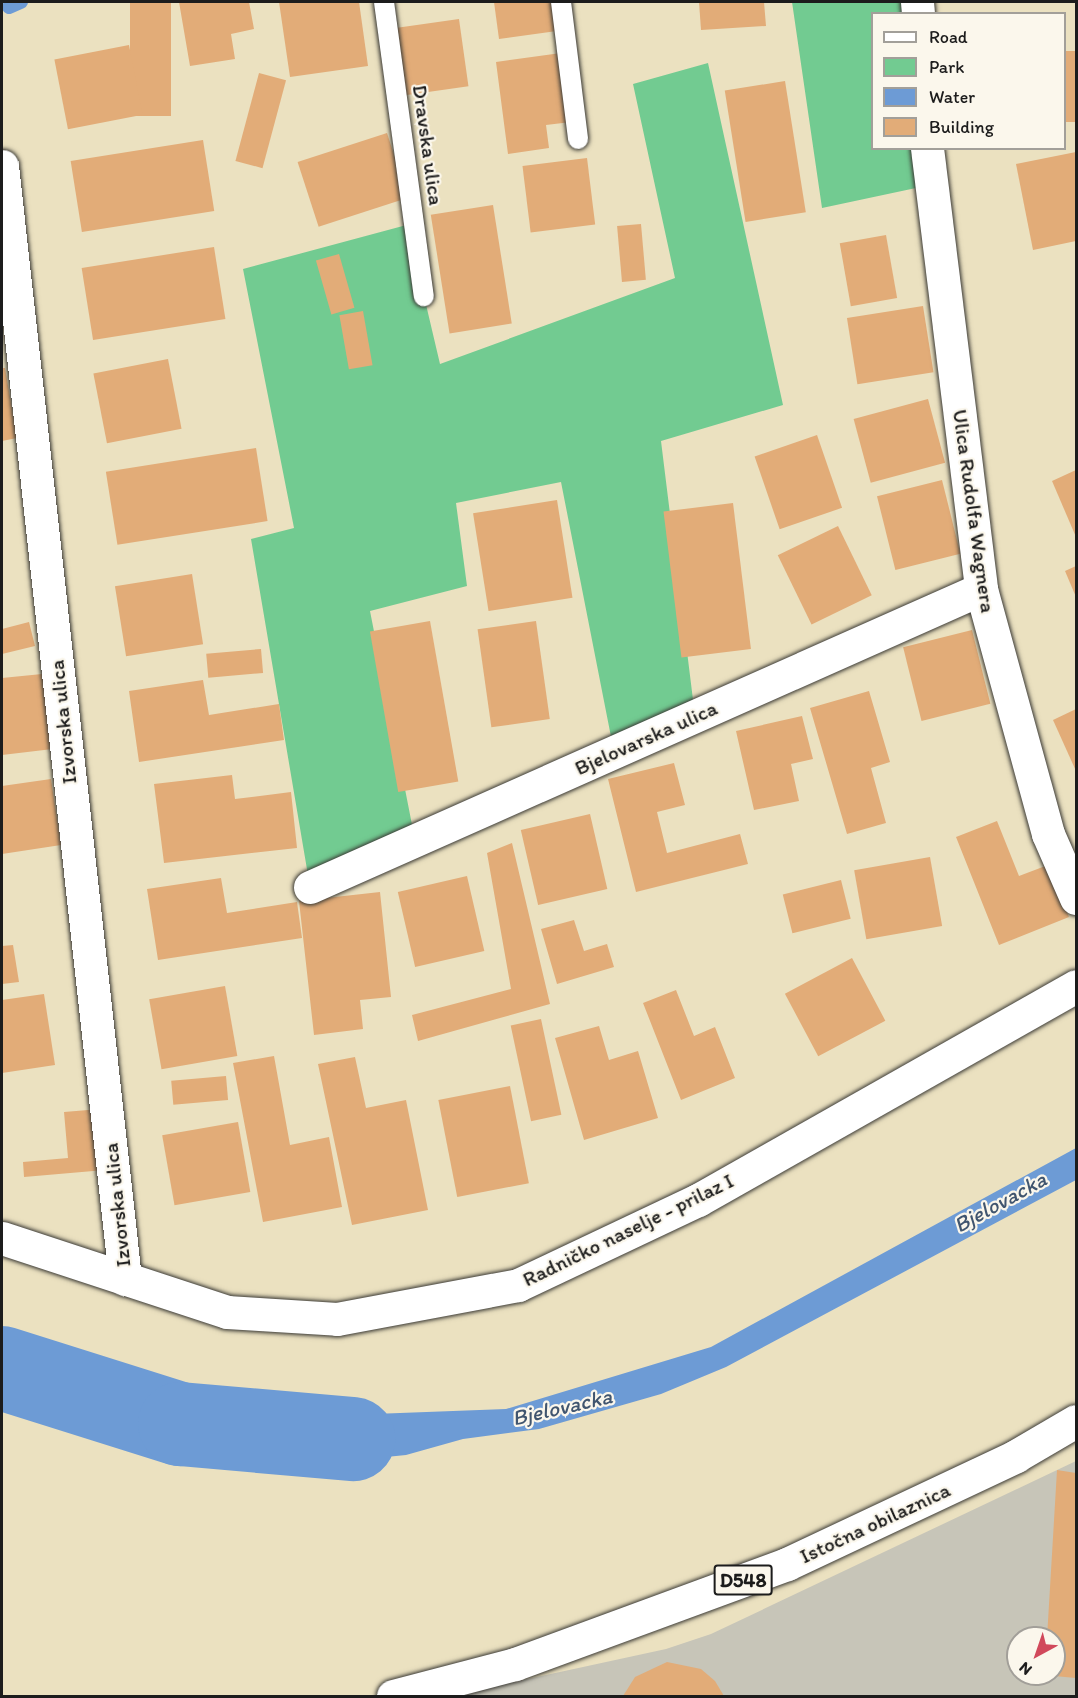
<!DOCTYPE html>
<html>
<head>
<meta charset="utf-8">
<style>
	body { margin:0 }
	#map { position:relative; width:1078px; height:1698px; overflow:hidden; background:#ebe1c0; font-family:Itim,sans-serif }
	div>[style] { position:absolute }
	.industrial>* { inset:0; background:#c7c5b8 }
	.green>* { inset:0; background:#72cb91 }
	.water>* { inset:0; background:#6d9bd5 }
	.stream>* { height:14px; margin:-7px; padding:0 7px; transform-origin:7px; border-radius:7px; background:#6d9bd5 }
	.river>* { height:84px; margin:-42px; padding:0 42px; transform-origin:42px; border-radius:42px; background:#6d9bd5 }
	.building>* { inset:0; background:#e2ac78; transform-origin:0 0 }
	.roads { filter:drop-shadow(0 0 2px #3b3a35) drop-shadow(0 0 2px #3b3a35) }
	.lane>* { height:20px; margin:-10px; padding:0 10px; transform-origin:10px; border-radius:10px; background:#fff }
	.street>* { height:33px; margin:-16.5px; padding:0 16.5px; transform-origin:16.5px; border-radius:16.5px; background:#fff }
	.primary>* { height:33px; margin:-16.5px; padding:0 16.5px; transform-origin:16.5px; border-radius:16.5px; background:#fff }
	span { translate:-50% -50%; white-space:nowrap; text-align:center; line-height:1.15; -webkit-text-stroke:4.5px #fbf7ec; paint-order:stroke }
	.shield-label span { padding:2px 4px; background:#fbf7ec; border:2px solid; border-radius:4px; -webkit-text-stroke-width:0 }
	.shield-label { font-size:20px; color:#1c1c1c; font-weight:700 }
	.street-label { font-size:21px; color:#1c1c1c }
	.water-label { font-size:22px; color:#40556f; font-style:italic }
	.frame { position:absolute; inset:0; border:3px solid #1c1c1c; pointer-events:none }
	.legend { position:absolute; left:871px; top:12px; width:195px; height:138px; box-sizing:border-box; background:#fbf7ec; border:2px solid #a29f99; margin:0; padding:8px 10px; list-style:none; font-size:18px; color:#1c1c1c }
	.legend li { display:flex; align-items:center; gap:12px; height:30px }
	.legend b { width:30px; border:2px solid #a29f99 }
	.north { position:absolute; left:1006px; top:1626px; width:60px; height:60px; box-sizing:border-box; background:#fbf7ec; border:2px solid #a29f99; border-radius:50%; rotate:220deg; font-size:16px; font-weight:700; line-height:24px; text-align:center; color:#1c1c1c }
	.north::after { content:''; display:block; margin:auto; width:21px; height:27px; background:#d1495b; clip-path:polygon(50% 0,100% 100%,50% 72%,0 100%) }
</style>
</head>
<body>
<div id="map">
	<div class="industrial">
		<i style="clip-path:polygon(evenodd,1076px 1461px,1076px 1696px,449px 1696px,666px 1649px,711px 1634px,1076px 1461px,1018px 1638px,1054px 1638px,1054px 1674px,1018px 1674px,1018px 1638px)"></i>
	</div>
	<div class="green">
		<i style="clip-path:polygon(792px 2px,917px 2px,918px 13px,872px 14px,872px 148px,927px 149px,930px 185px,822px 208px)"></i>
		<i style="clip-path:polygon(708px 63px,783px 405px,661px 441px,695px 716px,614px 752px,561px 482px,456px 503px,467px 586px,370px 611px,415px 840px,310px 887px,251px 539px,294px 528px,243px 269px,414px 223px,424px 296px,440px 364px,675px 278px,633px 84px)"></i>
	</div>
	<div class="water">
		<i style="clip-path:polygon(1076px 1148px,1076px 1180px,726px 1367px,661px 1394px,539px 1429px,463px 1439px,406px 1455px,346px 1461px,237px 1429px,273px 1423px,326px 1425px,347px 1415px,506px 1409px,711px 1347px)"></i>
	</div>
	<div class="stream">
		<i style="left:9px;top:7px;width:13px;rotate:-23deg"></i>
	</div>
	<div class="river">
		<i style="left:2px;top:1368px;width:187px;rotate:17.5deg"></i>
		<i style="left:180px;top:1424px;width:174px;rotate:5deg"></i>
	</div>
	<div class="building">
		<i style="left:130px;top:2px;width:41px;height:114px"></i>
		<i style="clip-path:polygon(179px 2px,249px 2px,254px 29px,231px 34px,235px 59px,190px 66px)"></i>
		<i style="clip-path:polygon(279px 2px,359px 2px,368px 66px,290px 77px)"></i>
		<i style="clip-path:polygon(494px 2px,560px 2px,564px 30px,499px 39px)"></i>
		<i style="clip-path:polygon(699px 2px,764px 2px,766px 26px,701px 30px)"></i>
		<i style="left:459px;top:19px;width:68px;height:64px;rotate:82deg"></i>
		<i style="left:129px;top:45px;width:71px;height:76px;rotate:79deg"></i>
		<i style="left:1076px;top:51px;width:71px;height:13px;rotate:90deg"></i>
		<i style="clip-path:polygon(561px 53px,571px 122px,546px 125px,549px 148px,508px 154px,496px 62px)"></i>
		<i style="left:259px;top:73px;width:28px;height:91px;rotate:15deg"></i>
		<i style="left:785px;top:81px;width:133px;height:61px;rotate:81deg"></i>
		<i style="left:387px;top:133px;width:68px;height:94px;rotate:72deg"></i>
		<i style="left:203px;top:140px;width:72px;height:134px;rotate:81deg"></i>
		<i style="clip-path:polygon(1076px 152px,1076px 241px,1033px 250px,1016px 164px)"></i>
		<i style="left:587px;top:158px;width:67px;height:65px;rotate:83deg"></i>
		<i style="left:493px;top:205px;width:120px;height:63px;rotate:81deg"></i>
		<i style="left:641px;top:224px;width:56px;height:24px;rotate:85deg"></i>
		<i style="left:886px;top:235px;width:64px;height:47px;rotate:80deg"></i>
		<i style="left:214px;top:247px;width:73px;height:134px;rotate:81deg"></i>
		<i style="left:339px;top:254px;width:56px;height:24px;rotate:74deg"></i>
		<i style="left:923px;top:306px;width:67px;height:77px;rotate:81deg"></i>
		<i style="left:363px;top:311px;width:55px;height:24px;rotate:80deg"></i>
		<i style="left:168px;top:359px;width:71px;height:76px;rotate:79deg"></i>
		<i style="clip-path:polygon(2px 368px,5px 368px,17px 438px,2px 441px)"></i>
		<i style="left:928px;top:399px;width:66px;height:77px;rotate:75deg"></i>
		<i style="left:817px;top:435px;width:77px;height:66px;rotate:71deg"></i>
		<i style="left:256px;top:448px;width:74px;height:152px;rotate:81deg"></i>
		<i style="clip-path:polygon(1076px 470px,1076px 537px,1052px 481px)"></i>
		<i style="left:942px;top:480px;width:76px;height:67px;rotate:76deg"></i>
		<i style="left:557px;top:500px;width:99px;height:85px;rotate:81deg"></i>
		<i style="left:733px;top:503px;width:147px;height:70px;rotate:83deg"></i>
		<i style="left:838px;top:526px;width:77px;height:67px;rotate:64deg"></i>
		<i style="clip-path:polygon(1076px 566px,1076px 597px,1065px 571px)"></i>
		<i style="left:192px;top:574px;width:71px;height:78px;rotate:81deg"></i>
		<i style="left:430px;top:621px;width:163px;height:61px;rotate:80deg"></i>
		<i style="left:536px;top:621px;width:99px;height:59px;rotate:82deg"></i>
		<i style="clip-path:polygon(29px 622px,35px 646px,2px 654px,2px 629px)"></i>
		<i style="left:972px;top:630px;width:76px;height:71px;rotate:76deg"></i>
		<i style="left:261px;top:649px;width:24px;height:55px;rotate:85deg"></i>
		<i style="clip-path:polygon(52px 673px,61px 748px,2px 755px,2px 678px)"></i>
		<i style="clip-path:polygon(203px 680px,209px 715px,279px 704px,284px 740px,139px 762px,129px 691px)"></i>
		<i style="clip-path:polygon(869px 691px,890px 762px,871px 768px,886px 823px,847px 834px,810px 708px)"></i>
		<i style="clip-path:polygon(1076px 709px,1076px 771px,1053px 720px)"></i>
		<i style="clip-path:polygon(802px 716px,813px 759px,791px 764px,799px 801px,754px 810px,736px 731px)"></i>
		<i style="clip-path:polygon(674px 763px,685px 805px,657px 812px,667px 853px,740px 834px,748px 864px,636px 892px,608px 779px)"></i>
		<i style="clip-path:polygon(232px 775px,235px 799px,291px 792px,297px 848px,164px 863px,154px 784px)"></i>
		<i style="clip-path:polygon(51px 779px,61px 845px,2px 854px,2px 786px)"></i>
		<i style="left:590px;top:814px;width:77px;height:71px;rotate:77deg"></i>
		<i style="clip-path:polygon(997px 821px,1019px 876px,1048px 865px,1069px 917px,999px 945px,956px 837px)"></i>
		<i style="clip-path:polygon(512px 843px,550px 1004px,418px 1041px,412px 1015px,511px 989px,487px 853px)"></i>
		<i style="left:930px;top:857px;width:70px;height:77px;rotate:80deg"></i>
		<i style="left:467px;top:876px;width:77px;height:71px;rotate:77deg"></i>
		<i style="clip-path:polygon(221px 878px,227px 913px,297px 902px,302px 938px,158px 960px,147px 889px)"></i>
		<i style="left:841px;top:880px;width:40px;height:60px;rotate:76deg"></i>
		<i style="clip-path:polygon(380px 892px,391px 997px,360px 1000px,363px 1029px,314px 1035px,299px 901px)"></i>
		<i style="clip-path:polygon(574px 920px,584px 951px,607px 944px,614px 967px,557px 984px,541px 929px)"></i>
		<i style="clip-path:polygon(13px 945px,19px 982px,2px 984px,2px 946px)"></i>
		<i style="left:852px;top:958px;width:71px;height:76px;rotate:62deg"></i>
		<i style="left:225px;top:986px;width:71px;height:77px;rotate:80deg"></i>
		<i style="clip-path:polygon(676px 990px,694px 1036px,715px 1027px,735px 1078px,681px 1100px,643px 1003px)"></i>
		<i style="clip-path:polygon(44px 994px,55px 1065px,2px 1073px,2px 1000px)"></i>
		<i style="left:541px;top:1019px;width:98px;height:31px;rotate:78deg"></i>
		<i style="clip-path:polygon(599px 1026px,609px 1060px,638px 1051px,658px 1118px,584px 1140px,555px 1038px)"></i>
		<i style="clip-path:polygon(274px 1056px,290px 1145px,329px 1137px,342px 1207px,263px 1222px,233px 1063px)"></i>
		<i style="clip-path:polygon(355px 1057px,366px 1108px,406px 1100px,428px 1210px,352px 1225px,318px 1064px)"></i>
		<i style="left:226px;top:1076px;width:24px;height:55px;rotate:85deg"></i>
		<i style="left:510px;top:1086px;width:99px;height:73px;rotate:79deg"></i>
		<i style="clip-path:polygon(100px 1109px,105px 1170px,24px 1177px,23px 1162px,68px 1158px,64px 1112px)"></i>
		<i style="left:238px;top:1122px;width:71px;height:77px;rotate:80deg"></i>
		<i style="clip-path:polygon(1057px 1470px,1076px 1473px,1076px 1678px,1054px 1676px,1054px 1638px,1047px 1638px)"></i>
		<i style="clip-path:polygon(667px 1662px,701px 1669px,715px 1681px,724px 1696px,623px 1696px,635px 1677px)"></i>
	</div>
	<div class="roads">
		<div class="lane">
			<i style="left:384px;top:2px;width:297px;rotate:82.3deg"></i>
			<i style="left:561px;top:2px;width:138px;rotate:82.9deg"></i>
		</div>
		<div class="street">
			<i style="left:917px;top:2px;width:12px;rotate:85deg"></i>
			<i style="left:927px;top:148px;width:444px;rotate:83deg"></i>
			<i style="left:981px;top:589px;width:254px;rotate:74.7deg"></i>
			<i style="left:1048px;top:834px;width:70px;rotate:66.4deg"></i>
			<i style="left:2px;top:166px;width:1120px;rotate:83.69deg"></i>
			<i style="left:310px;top:887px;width:734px;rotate:-23.95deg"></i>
			<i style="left:2px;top:1238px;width:237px;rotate:18.2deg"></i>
			<i style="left:227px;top:1312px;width:110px;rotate:3.6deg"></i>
			<i style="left:337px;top:1319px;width:184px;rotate:-10.6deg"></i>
			<i style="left:518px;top:1285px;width:199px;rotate:-25.3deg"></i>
			<i style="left:698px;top:1200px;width:434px;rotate:-29.5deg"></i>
		</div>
		<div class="primary">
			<i style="left:393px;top:1696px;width:126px;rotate:-14.7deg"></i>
			<i style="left:515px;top:1664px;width:290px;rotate:-20.2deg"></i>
			<i style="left:787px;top:1564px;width:253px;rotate:-25.2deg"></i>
			<i style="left:1016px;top:1456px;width:69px;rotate:-30.3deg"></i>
		</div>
	</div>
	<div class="shield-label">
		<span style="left:743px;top:1580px">D548</span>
	</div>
	<div class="street-label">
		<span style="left:428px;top:145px;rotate:82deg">Dravska ulica</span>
		<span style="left:974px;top:511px;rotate:82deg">Ulica Rudolfa Wagnera</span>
		<span style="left:63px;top:722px;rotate:-96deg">Izvorska ulica</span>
		<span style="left:646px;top:738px;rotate:-24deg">Bjelovarska ulica</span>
		<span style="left:117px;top:1205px;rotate:-96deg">Izvorska ulica</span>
		<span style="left:628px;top:1230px;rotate:-26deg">Radničko naselje - prilaz I</span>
		<span style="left:875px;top:1523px;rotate:-25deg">Istočna obilaznica</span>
	</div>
	<div class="water-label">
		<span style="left:1000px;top:1202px;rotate:-29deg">Bjelovacka</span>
		<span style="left:562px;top:1407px;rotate:-13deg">Bjelovacka</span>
	</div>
	<div class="frame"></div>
	<ul class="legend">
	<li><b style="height:8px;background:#fff"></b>Road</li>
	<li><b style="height:16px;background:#72cb91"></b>Park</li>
	<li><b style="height:16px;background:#6d9bd5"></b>Water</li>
	<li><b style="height:16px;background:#e2ac78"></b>Building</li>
	</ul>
	<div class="north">N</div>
</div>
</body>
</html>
